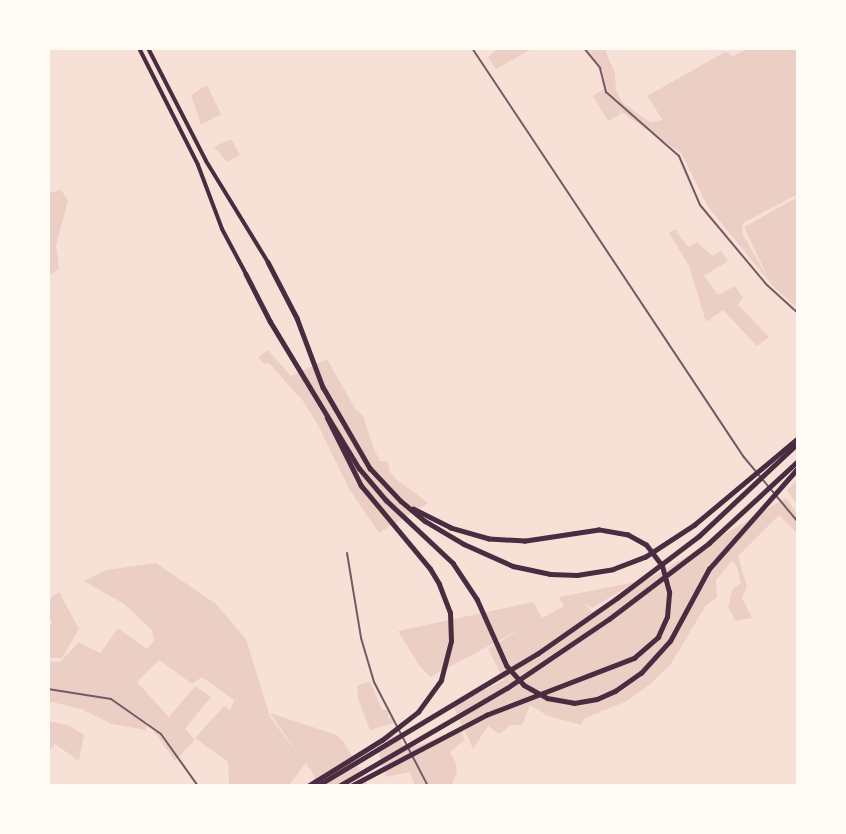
<!DOCTYPE html>
<html>
<head>
<meta charset="utf-8">
<style>
	body { margin:0 }
	#map { position:relative; width:846px; height:834px; overflow:hidden; background:#f7e1d7; font-family:Ubuntu,sans-serif }
	div>[style] { position:absolute }
	.green>* { inset:0; background:#ebcfc5 }
	.minor>* { height:2px; margin:-1px; padding:0 1px; transform-origin:1px; border-radius:1px; background:#755966 }
	.trunk>* { height:4px; margin:-2px; padding:0 2px; transform-origin:2px; border-radius:2px; background:#4a2c40 }
	.motorway>* { height:4.5px; margin:-2.25px; padding:0 2.25px; transform-origin:2.25px; border-radius:2.25px; background:#4a2c40 }
	span { translate:-50% -50%; white-space:nowrap; text-align:center; line-height:1.15; -webkit-text-stroke:4.5px #fffaf5; paint-order:stroke }
	.frame { position:absolute; inset:0; border:50px solid #fffaf5; pointer-events:none }
</style>
</head>
<body>
<div id="map">
	<div class="green">
		<i style="clip-path:polygon(499px 48px,534px 48px,496px 69px,488px 57px)"></i>
		<i style="clip-path:polygon(588px 48px,604px 48px,615px 73px,616px 90px,623px 103px,650px 122px,663px 120px,647px 96px,725px 52px,733px 56px,749px 48px,798px 48px,798px 194px,743px 223px,742px 233px,769px 280px,744px 227px,798px 197px,798px 309px,772px 285px,708px 207px,681px 153px,620px 111px,621px 114px,608px 121px,593px 96px,604px 89px,606px 91px,603px 72px)"></i>
		<i style="clip-path:polygon(207px 85px,221px 114px,201px 125px,191px 95px)"></i>
		<i style="clip-path:polygon(231px 139px,240px 155px,227px 162px,214px 147px)"></i>
		<i style="clip-path:polygon(61px 190px,68px 200px,56px 246px,59px 268px,48px 277px,48px 193px)"></i>
		<i style="clip-path:polygon(675px 229px,688px 247px,697px 242px,712px 256px,721px 251px,728px 261px,704px 276px,718px 295px,735px 286px,743px 298px,738px 305px,769px 337px,757px 346px,723px 310px,706px 322px,689px 266px,669px 233px)"></i>
		<i style="clip-path:polygon(268px 350px,291px 376px,327px 359px,356px 410px,363px 415px,374px 449px,380px 461px,388px 461px,390px 472px,396px 479px,428px 503px,379px 533px,349px 489px,319px 427px,303px 401px,269px 363px,264px 364px,258px 357px)"></i>
		<i style="clip-path:polygon(798px 479px,798px 500px,795px 502px,787px 490px)"></i>
		<i style="clip-path:polygon(786px 498px,798px 515px,798px 531px,796px 532px,779px 515px,738px 556px,747px 587px,742px 598px,752px 618px,736px 621px,728px 608px,732px 590px,741px 583px,737px 567px,732px 561px,716px 580px,717px 598px,706px 605px,671px 664px,649px 685px,625px 702px,585px 718px,581px 725px,548px 716px,530px 705px,522px 725px,511px 725px,499px 734px,488px 726px,473px 749px,453px 706px,504px 680px,488px 649px,521px 629px,430px 677px,419px 665px,398px 631px,533px 602px,542px 618px,564px 606px,559px 597px,636px 582px,592px 608px,583px 602px,592px 612px)"></i>
		<i style="clip-path:polygon(156px 563px,216px 604px,246px 639px,270px 717px,300px 757px,270px 713px,337px 735px,344px 742px,369px 786px,309px 786px,315px 777px,306px 763px,288px 786px,229px 786px,228px 762px,195px 738px,224px 706px,230px 710px,234px 700px,202px 677px,192px 684px,159px 660px,137px 682px,169px 717px,195px 686px,211px 697px,185px 729px,195px 740px,175px 761px,146px 720px,146px 730px,112px 724px,81px 709px,48px 701px,48px 661px,60px 662px,79px 642px,100px 653px,118px 628px,147px 649px,154px 640px,152px 630px,124px 604px,84px 581px,106px 570px)"></i>
		<i style="clip-path:polygon(59px 592px,79px 629px,62px 658px,48px 658px,48px 630px,52px 621px,48px 619px,48px 600px)"></i>
		<i style="clip-path:polygon(370px 681px,382px 710px,389px 710px,388px 718px,393px 717px,394px 723px,370px 730px,358px 699px,357px 686px)"></i>
		<i style="clip-path:polygon(48px 721px,68px 725px,84px 735px,79px 761px,55px 744px,48px 752px)"></i>
		<i style="clip-path:polygon(461px 731px,465px 740px,450px 752px,456px 764px,457px 773px,451px 786px,415px 786px,410px 772px,386px 777px,375px 741px,399px 734px,404px 750px)"></i>
	</div>
	<div class="minor">
		<i style="left:472px;top:48px;width:490px;rotate:56.4deg"></i>
		<i style="left:743px;top:456px;width:86px;rotate:50.2deg"></i>
		<i style="left:584px;top:48px;width:26px;rotate:51deg"></i>
		<i style="left:600px;top:68px;width:25px;rotate:76deg"></i>
		<i style="left:606px;top:92px;width:97px;rotate:41.2deg"></i>
		<i style="left:679px;top:156px;width:53px;rotate:66.8deg"></i>
		<i style="left:700px;top:205px;width:104px;rotate:50.1deg"></i>
		<i style="left:767px;top:285px;width:42px;rotate:42.1deg"></i>
		<i style="left:347px;top:553px;width:86px;rotate:80.6deg"></i>
		<i style="left:361px;top:638px;width:46px;rotate:73.5deg"></i>
		<i style="left:374px;top:682px;width:117px;rotate:62.6deg"></i>
		<i style="left:48px;top:689px;width:64px;rotate:9deg"></i>
		<i style="left:111px;top:699px;width:61px;rotate:35deg"></i>
		<i style="left:161px;top:734px;width:64px;rotate:54.6deg"></i>
	</div>
	<div class="trunk">
		<i style="left:139px;top:48px;width:131px;rotate:63.2deg"></i>
		<i style="left:198px;top:165px;width:68px;rotate:69.4deg"></i>
		<i style="left:222px;top:229px;width:51px;rotate:61.9deg"></i>
		<i style="left:148px;top:48px;width:127px;rotate:62.8deg"></i>
		<i style="left:206px;top:161px;width:119px;rotate:58.5deg"></i>
	</div>
	<div class="motorway">
		<i style="left:268px;top:262px;width:63px;rotate:62.6deg"></i>
		<i style="left:297px;top:318px;width:74px;rotate:69.4deg"></i>
		<i style="left:323px;top:387px;width:94px;rotate:59.9deg"></i>
		<i style="left:370px;top:468px;width:45px;rotate:46.8deg"></i>
		<i style="left:401px;top:501px;width:31px;rotate:40deg"></i>
		<i style="left:425px;top:521px;width:45px;rotate:30.5deg"></i>
		<i style="left:464px;top:544px;width:54px;rotate:24.2deg"></i>
		<i style="left:513px;top:566px;width:38px;rotate:12deg"></i>
		<i style="left:550px;top:574px;width:27px;rotate:2deg"></i>
		<i style="left:577px;top:575px;width:36px;rotate:-9deg"></i>
		<i style="left:613px;top:569px;width:34px;rotate:-21deg"></i>
		<i style="left:645px;top:557px;width:59px;rotate:-33.1deg"></i>
		<i style="left:694px;top:525px;width:136px;rotate:-39.9deg"></i>
		<i style="left:246px;top:274px;width:53px;rotate:62.9deg"></i>
		<i style="left:270px;top:321px;width:172px;rotate:58.8deg"></i>
		<i style="left:359px;top:468px;width:42px;rotate:49.8deg"></i>
		<i style="left:386px;top:500px;width:92px;rotate:43.2deg"></i>
		<i style="left:453px;top:563px;width:43px;rotate:56.3deg"></i>
		<i style="left:477px;top:599px;width:73px;rotate:65.9deg"></i>
		<i style="left:507px;top:666px;width:25px;rotate:48deg"></i>
		<i style="left:524px;top:685px;width:26px;rotate:29deg"></i>
		<i style="left:547px;top:698px;width:27px;rotate:10deg"></i>
		<i style="left:574px;top:703px;width:23px;rotate:-10deg"></i>
		<i style="left:597px;top:699px;width:20px;rotate:-24deg"></i>
		<i style="left:615px;top:691px;width:32px;rotate:-35deg"></i>
		<i style="left:641px;top:673px;width:43px;rotate:-47.8deg"></i>
		<i style="left:670px;top:641px;width:82px;rotate:-61.6deg"></i>
		<i style="left:709px;top:569px;width:135px;rotate:-48.6deg"></i>
		<i style="left:308px;top:786px;width:87px;rotate:-31.9deg"></i>
		<i style="left:382px;top:740px;width:46px;rotate:-37.9deg"></i>
		<i style="left:418px;top:712px;width:39px;rotate:-54deg"></i>
		<i style="left:441px;top:680px;width:40px;rotate:-75.6deg"></i>
		<i style="left:451px;top:641px;width:28px;rotate:-92deg"></i>
		<i style="left:450px;top:613px;width:31px;rotate:-111deg"></i>
		<i style="left:439px;top:584px;width:17px;rotate:-121deg"></i>
		<i style="left:430px;top:569px;width:108px;rotate:-129.7deg"></i>
		<i style="left:361px;top:486px;width:76px;rotate:-116.6deg"></i>
		<i style="left:317px;top:786px;width:257px;rotate:-31deg"></i>
		<i style="left:537px;top:654px;width:98px;rotate:-35deg"></i>
		<i style="left:617px;top:598px;width:103px;rotate:-37.1deg"></i>
		<i style="left:699px;top:536px;width:136px;rotate:-43.2deg"></i>
		<i style="left:339px;top:786px;width:194px;rotate:-30.3deg"></i>
		<i style="left:507px;top:688px;width:123px;rotate:-34.1deg"></i>
		<i style="left:609px;top:619px;width:126px;rotate:-37.2deg"></i>
		<i style="left:709px;top:543px;width:121px;rotate:-42.7deg"></i>
		<i style="left:351px;top:786px;width:153px;rotate:-27.7deg"></i>
		<i style="left:486px;top:715px;width:159px;rotate:-21.1deg"></i>
		<i style="left:634px;top:658px;width:32px;rotate:-41deg"></i>
		<i style="left:658px;top:637px;width:22px;rotate:-66deg"></i>
		<i style="left:667px;top:617px;width:25px;rotate:-85deg"></i>
		<i style="left:669px;top:592px;width:27px;rotate:-105deg"></i>
		<i style="left:662px;top:566px;width:26px;rotate:-127deg"></i>
		<i style="left:646px;top:545px;width:21px;rotate:-151deg"></i>
		<i style="left:628px;top:535px;width:29px;rotate:-170deg"></i>
		<i style="left:599px;top:530px;width:75px;rotate:171.5deg"></i>
		<i style="left:525px;top:541px;width:36px;rotate:-177deg"></i>
		<i style="left:489px;top:539px;width:40px;rotate:-164deg"></i>
		<i style="left:451px;top:528px;width:42px;rotate:-153.4deg"></i>
	</div>
	<div class="frame"></div>
</div>
</body>
</html>
